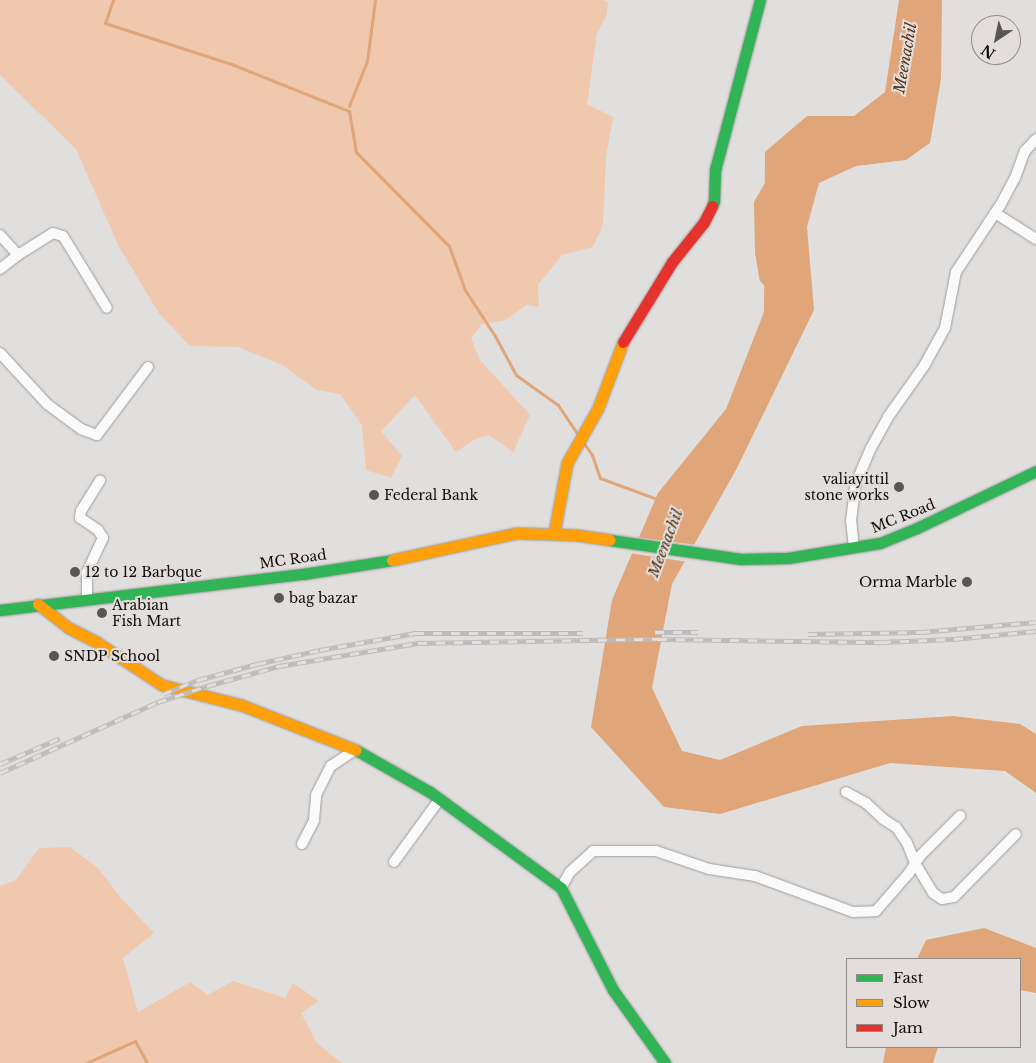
<!DOCTYPE html>
<html>
<head>
<meta charset="utf-8">
<style>
	body { margin:0 }
	#map { position:relative; width:1036px; height:1063px; overflow:hidden; background:#e1dfdd; font-family:"Libre Baskerville",serif }
	div>[style] { position:absolute }
	.green>* { inset:0; background:#efc8ad }
	.water>* { inset:0; background:#e0a578 }
	.pier>* { inset:0; background:#e1dfdd }
	.stream>* { height:3px; margin:-1.5px; padding:0 1.5px; transform-origin:1.5px; border-radius:1.5px; background:#e0a578 }
	.river>* { height:19px; margin:-9.5px; padding:0 9.5px; transform-origin:9.5px; border-radius:9.5px; background:#e0a578 }
	.roads { filter:drop-shadow(0 0 1px #9e9c9b) drop-shadow(0 0 1px #9e9c9b) }
	.street>* { height:10px; margin:-5px; padding:0 5px; transform-origin:5px; border-radius:5px; background:#fafafa }
	.fast>* { height:11px; margin:-5.5px; padding:0 5.5px; transform-origin:5.5px; border-radius:5.5px; background:#30b455 }
	.slow>* { height:11px; margin:-5.5px; padding:0 5.5px; transform-origin:5.5px; border-radius:5.5px; background:#ff9f0a }
	.jam>* { height:11px; margin:-5.5px; padding:0 5.5px; transform-origin:5.5px; border-radius:5.5px; background:#e5322d }
	.rail>* { height:5px; margin-top:-2.5px; transform-origin:0; background:repeating-linear-gradient(90deg,#e3dedb 0 9px,#bdbcbc 0 18px); box-sizing:border-box; border-block:1px solid #bdbcbc }
	.dots>* { width:14px; height:14px; translate:-50% -50%; box-sizing:border-box; border:2px solid #e3dedb; border-radius:50% }
	span { translate:-50% -50%; white-space:nowrap; text-align:center; line-height:1.15; -webkit-text-stroke:4px #e3dedb; paint-order:stroke }
	.poi-label { font-size:14px; color:#0f0d0c }
	.right { translate:-100% -50%; text-align:right }
	.left { translate:0 -50%; text-align:left }
	.street-label { font-size:14px; color:#0f0d0c }
	.water-label { font-size:15px; color:#512f14; font-style:italic }
	.legend { position:absolute; left:846px; top:958px; width:175px; height:90px; box-sizing:border-box; background:#e3dedb; border:1px solid #8e8a88; margin:0; padding:6px 9px; list-style:none; font-size:15px; color:#0f0d0c }
	.legend li { display:flex; align-items:center; gap:10px; height:25px }
	.legend b { width:25px; border:1px solid #8e8a88 }
	.north { position:absolute; left:971px; top:15px; width:50px; height:50px; box-sizing:border-box; background:#e3dedb; border:1px solid #8e8a88; border-radius:50%; rotate:214deg; font-size:14px; font-weight:700; line-height:20px; text-align:center; color:#0f0d0c }
	.north::after { content:''; display:block; margin:auto; width:18px; height:22px; background:#585655; clip-path:polygon(50% 0,100% 100%,50% 72%,0 100%) }
</style>
</head>
<body>
<div id="map">
	<div class="green">
		<i style="clip-path:polygon(0 0,604px 0,608px 2px,606px 17px,597px 33px,587px 104px,613px 117px,606px 157px,603px 225px,593px 247px,562px 255px,538px 285px,539px 307px,527px 305px,506px 320px,482px 324px,471px 338px,480px 360px,530px 415px,513px 452px,489px 435px,475px 439px,456px 452px,415px 395px,381px 431px,402px 456px,391px 478px,366px 470px,362px 425px,340px 394px,317px 390px,282px 365px,238px 347px,190px 346px,158px 312px,118px 245px,76px 149px,0 75px)"></i>
		<i style="clip-path:polygon(70px 847px,97px 867px,122px 899px,154px 933px,123px 958px,138px 1012px,190px 982px,208px 995px,233px 981px,285px 998px,293px 983px,319px 1001px,301px 1013px,317px 1043px,342px 1063px,0 1063px,0 886px,16px 880px,39px 848px)"></i>
	</div>
	<div class="water">
		<i style="clip-path:polygon(899px 0,942px 0,941px 79px,930px 143px,906px 160px,856px 166px,819px 183px,807px 227px,814px 310px,737px 468px,672px 584px,652px 688px,682px 751px,720px 760px,802px 726px,953px 716px,1020px 724px,1036px 734px,1036px 793px,1005px 771px,890px 763px,720px 814px,664px 807px,591px 727px,612px 600px,658px 493px,726px 409px,764px 312px,765px 152px,807px 116px,854px 116px,885px 92px)"></i>
		<i style="clip-path:polygon(984px 928px,1036px 948px,1036px 993px,1020px 990px,1020px 959px,917px 959px,926px 940px)"></i>
		<i style="clip-path:polygon(886px 1047px,938px 1047px,933px 1063px,883px 1063px)"></i>
	</div>
	<div class="pier">
		<i style="clip-path:polygon(636px 537px,697px 545px,688px 562px,629px 553px)"></i>
	</div>
	<div class="stream">
		<i style="left:113px;top:0;width:24px;rotate:109deg"></i>
		<i style="left:105px;top:23px;width:136px;rotate:18deg"></i>
		<i style="left:234px;top:65px;width:124px;rotate:21.8deg"></i>
		<i style="left:349px;top:111px;width:42px;rotate:80.3deg"></i>
		<i style="left:356px;top:152px;width:132px;rotate:45.3deg"></i>
		<i style="left:449px;top:246px;width:47px;rotate:70deg"></i>
		<i style="left:465px;top:290px;width:55px;rotate:56.9deg"></i>
		<i style="left:495px;top:336px;width:44px;rotate:61.7deg"></i>
		<i style="left:516px;top:375px;width:52px;rotate:35.5deg"></i>
		<i style="left:558px;top:405px;width:36px;rotate:56deg"></i>
		<i style="left:349px;top:106px;width:48px;rotate:-68.2deg"></i>
		<i style="left:367px;top:61px;width:62px;rotate:-82.5deg"></i>
		<i style="left:583px;top:442px;width:16px;rotate:55deg"></i>
		<i style="left:592px;top:455px;width:24px;rotate:71deg"></i>
		<i style="left:600px;top:478px;width:61px;rotate:20.2deg"></i>
		<i style="left:86px;top:1063px;width:54px;rotate:-24.2deg"></i>
		<i style="left:135px;top:1041px;width:25px;rotate:61deg"></i>
	</div>
	<div class="river">
		<i style="left:768px;top:276px;width:24px;rotate:-99deg"></i>
		<i style="left:764px;top:252px;width:48px;rotate:-91.2deg"></i>
		<i style="left:763px;top:204px;width:28px;rotate:-60deg"></i>
	</div>
	<div class="roads">
		<div class="street">
			<i style="left:995px;top:213px;width:49px;rotate:32.4deg"></i>
			<i style="left:0;top:235px;width:27px;rotate:48deg"></i>
			<i style="left:18px;top:255px;width:23px;rotate:142deg"></i>
			<i style="left:18px;top:255px;width:41px;rotate:-32.2deg"></i>
			<i style="left:53px;top:233px;width:10px;rotate:17deg"></i>
			<i style="left:63px;top:236px;width:84px;rotate:58.6deg"></i>
			<i style="left:0;top:353px;width:69px;rotate:47.3deg"></i>
			<i style="left:47px;top:404px;width:42px;rotate:36.3deg"></i>
			<i style="left:81px;top:429px;width:17px;rotate:21deg"></i>
			<i style="left:97px;top:435px;width:85px;rotate:-53.1deg"></i>
			<i style="left:854px;top:548px;width:27px;rotate:-96deg"></i>
			<i style="left:851px;top:521px;width:38px;rotate:-83deg"></i>
			<i style="left:856px;top:483px;width:38px;rotate:-67deg"></i>
			<i style="left:871px;top:448px;width:35px;rotate:-61deg"></i>
			<i style="left:888px;top:417px;width:62px;rotate:-54.8deg"></i>
			<i style="left:924px;top:366px;width:43px;rotate:-61.1deg"></i>
			<i style="left:945px;top:328px;width:57px;rotate:-78.9deg"></i>
			<i style="left:956px;top:272px;width:82px;rotate:-56.5deg"></i>
			<i style="left:1001px;top:204px;width:30px;rotate:-62deg"></i>
			<i style="left:1015px;top:178px;width:29px;rotate:-70deg"></i>
			<i style="left:1025px;top:151px;width:16px;rotate:-47deg"></i>
			<i style="left:87px;top:599px;width:27px;rotate:-90deg"></i>
			<i style="left:87px;top:572px;width:38px;rotate:-65deg"></i>
			<i style="left:103px;top:538px;width:9px;rotate:-122deg"></i>
			<i style="left:98px;top:530px;width:22px;rotate:-146deg"></i>
			<i style="left:80px;top:518px;width:7px;rotate:-82deg"></i>
			<i style="left:81px;top:511px;width:36px;rotate:-58deg"></i>
			<i style="left:846px;top:792px;width:23px;rotate:29deg"></i>
			<i style="left:866px;top:803px;width:23px;rotate:43deg"></i>
			<i style="left:883px;top:819px;width:15px;rotate:32deg"></i>
			<i style="left:896px;top:827px;width:19px;rotate:55deg"></i>
			<i style="left:907px;top:843px;width:22px;rotate:68deg"></i>
			<i style="left:915px;top:863px;width:35px;rotate:59deg"></i>
			<i style="left:933px;top:893px;width:11px;rotate:34deg"></i>
			<i style="left:942px;top:899px;width:12px;rotate:-9deg"></i>
			<i style="left:954px;top:897px;width:88px;rotate:-45.5deg"></i>
			<i style="left:302px;top:844px;width:27px;rotate:-63deg"></i>
			<i style="left:314px;top:820px;width:25px;rotate:-85deg"></i>
			<i style="left:316px;top:795px;width:33px;rotate:-63deg"></i>
			<i style="left:331px;top:766px;width:29px;rotate:-34deg"></i>
			<i style="left:394px;top:862px;width:77px;rotate:-54deg"></i>
			<i style="left:561px;top:888px;width:18px;rotate:-61deg"></i>
			<i style="left:570px;top:872px;width:31px;rotate:-42deg"></i>
			<i style="left:593px;top:851px;width:63px"></i>
			<i style="left:656px;top:851px;width:56px;rotate:18.8deg"></i>
			<i style="left:709px;top:869px;width:47px;rotate:8.7deg"></i>
			<i style="left:755px;top:876px;width:104px;rotate:20.2deg"></i>
			<i style="left:853px;top:912px;width:23px;rotate:-2deg"></i>
			<i style="left:876px;top:911px;width:50px;rotate:-49deg"></i>
			<i style="left:909px;top:873px;width:20px;rotate:-57deg"></i>
			<i style="left:920px;top:856px;width:57px;rotate:-45deg"></i>
		</div>
		<div class="fast">
			<i style="left:712px;top:206px;width:5px;rotate:-68deg"></i>
			<i style="left:714px;top:201px;width:31px;rotate:-88deg"></i>
			<i style="left:715px;top:170px;width:176px;rotate:-75.2deg"></i>
			<i style="left:610px;top:540px;width:132px;rotate:8.3deg"></i>
			<i style="left:741px;top:559px;width:47px;rotate:-1.2deg"></i>
			<i style="left:788px;top:558px;width:93px;rotate:-9.3deg"></i>
			<i style="left:880px;top:543px;width:40px;rotate:-22deg"></i>
			<i style="left:917px;top:528px;width:132px;rotate:-25.6deg"></i>
			<i style="left:0;top:610px;width:305px;rotate:-6.8deg"></i>
			<i style="left:303px;top:574px;width:90px;rotate:-8.9deg"></i>
			<i style="left:356px;top:750px;width:85px;rotate:29.6deg"></i>
			<i style="left:430px;top:792px;width:162px;rotate:36.2deg"></i>
			<i style="left:561px;top:888px;width:114px;rotate:63deg"></i>
			<i style="left:613px;top:990px;width:90px;rotate:54.5deg"></i>
		</div>
		<div class="slow">
			<i style="left:554px;top:533px;width:71px;rotate:-79.5deg"></i>
			<i style="left:567px;top:463px;width:63px;rotate:-60.6deg"></i>
			<i style="left:598px;top:408px;width:71px;rotate:-69.3deg"></i>
			<i style="left:392px;top:560px;width:128px;rotate:-12.2deg"></i>
			<i style="left:517px;top:533px;width:59px;rotate:1.9deg"></i>
			<i style="left:576px;top:535px;width:34px;rotate:8deg"></i>
			<i style="left:38px;top:604px;width:39px;rotate:38deg"></i>
			<i style="left:69px;top:628px;width:33px;rotate:27deg"></i>
			<i style="left:98px;top:643px;width:77px;rotate:33.3deg"></i>
			<i style="left:162px;top:685px;width:81px;rotate:14.2deg"></i>
			<i style="left:241px;top:705px;width:123px;rotate:21.4deg"></i>
		</div>
		<div class="jam">
			<i style="left:623px;top:342px;width:94px;rotate:-58.5deg"></i>
			<i style="left:672px;top:262px;width:51px;rotate:-51.3deg"></i>
			<i style="left:704px;top:222px;width:18px;rotate:-63deg"></i>
		</div>
	</div>
	<div class="rail">
		<i style="left:655px;top:632px;width:43px"></i>
		<i style="left:808px;top:634px;width:113px;rotate:-1deg"></i>
		<i style="left:921px;top:632px;width:115px;rotate:-5deg"></i>
		<i style="left:163px;top:694px;width:38px;rotate:-22deg"></i>
		<i style="left:198px;top:680px;width:61px;rotate:-15.2deg"></i>
		<i style="left:257px;top:664px;width:65px;rotate:-12.5deg"></i>
		<i style="left:320px;top:650px;width:97px;rotate:-10.1deg"></i>
		<i style="left:415px;top:633px;width:168px"></i>
		<i style="left:0;top:764px;width:65px;rotate:-23.4deg"></i>
		<i style="left:0;top:773px;width:173px;rotate:-24.2deg"></i>
		<i style="left:158px;top:702px;width:52px;rotate:-18.1deg"></i>
		<i style="left:207px;top:686px;width:75px;rotate:-15.5deg"></i>
		<i style="left:279px;top:666px;width:141px;rotate:-9.4deg"></i>
		<i style="left:418px;top:643px;width:240px;rotate:-1deg"></i>
		<i style="left:658px;top:639px;width:224px;rotate:0.8deg"></i>
		<i style="left:882px;top:642px;width:72px;rotate:-2.4deg"></i>
		<i style="left:954px;top:639px;width:82px;rotate:-5.6deg"></i>
	</div>
	<div class="dots">
		<i style="left:899px;top:487px;background:#585655"></i>
		<i style="left:374px;top:495px;background:#585655"></i>
		<i style="left:75px;top:572px;background:#585655"></i>
		<i style="left:967px;top:582px;background:#585655"></i>
		<i style="left:279px;top:598px;background:#585655"></i>
		<i style="left:102px;top:613px;background:#585655"></i>
		<i style="left:54px;top:656px;background:#585655"></i>
	</div>
	<div class="poi-label">
		<span class="right" style="left:889px;top:487px">valiayittil<br>stone works</span>
		<span class="left" style="left:384px;top:495px">Federal Bank</span>
		<span class="left" style="left:85px;top:572px">12 to 12 Barbque</span>
		<span class="right" style="left:957px;top:582px">Orma Marble</span>
		<span class="left" style="left:289px;top:598px">bag bazar</span>
		<span class="left" style="left:112px;top:613px">Arabian<br>Fish Mart</span>
		<span class="left" style="left:64px;top:656px">SNDP School</span>
	</div>
	<div class="street-label">
		<span style="left:903px;top:516px;rotate:-22deg">MC Road</span>
		<span style="left:293px;top:559px;rotate:-8deg">MC Road</span>
	</div>
	<div class="water-label">
		<span style="left:905px;top:58px;rotate:-80deg">Meenachil</span>
		<span style="left:665px;top:543px;rotate:-69deg">Meenachil</span>
	</div>
	<ul class="legend">
	<li><b style="height:6px;background:#30b455"></b>Fast</li>
	<li><b style="height:6px;background:#ff9f0a"></b>Slow</li>
	<li><b style="height:6px;background:#e5322d"></b>Jam</li>
	</ul>
	<div class="north">N</div>
</div>
</body>
</html>
